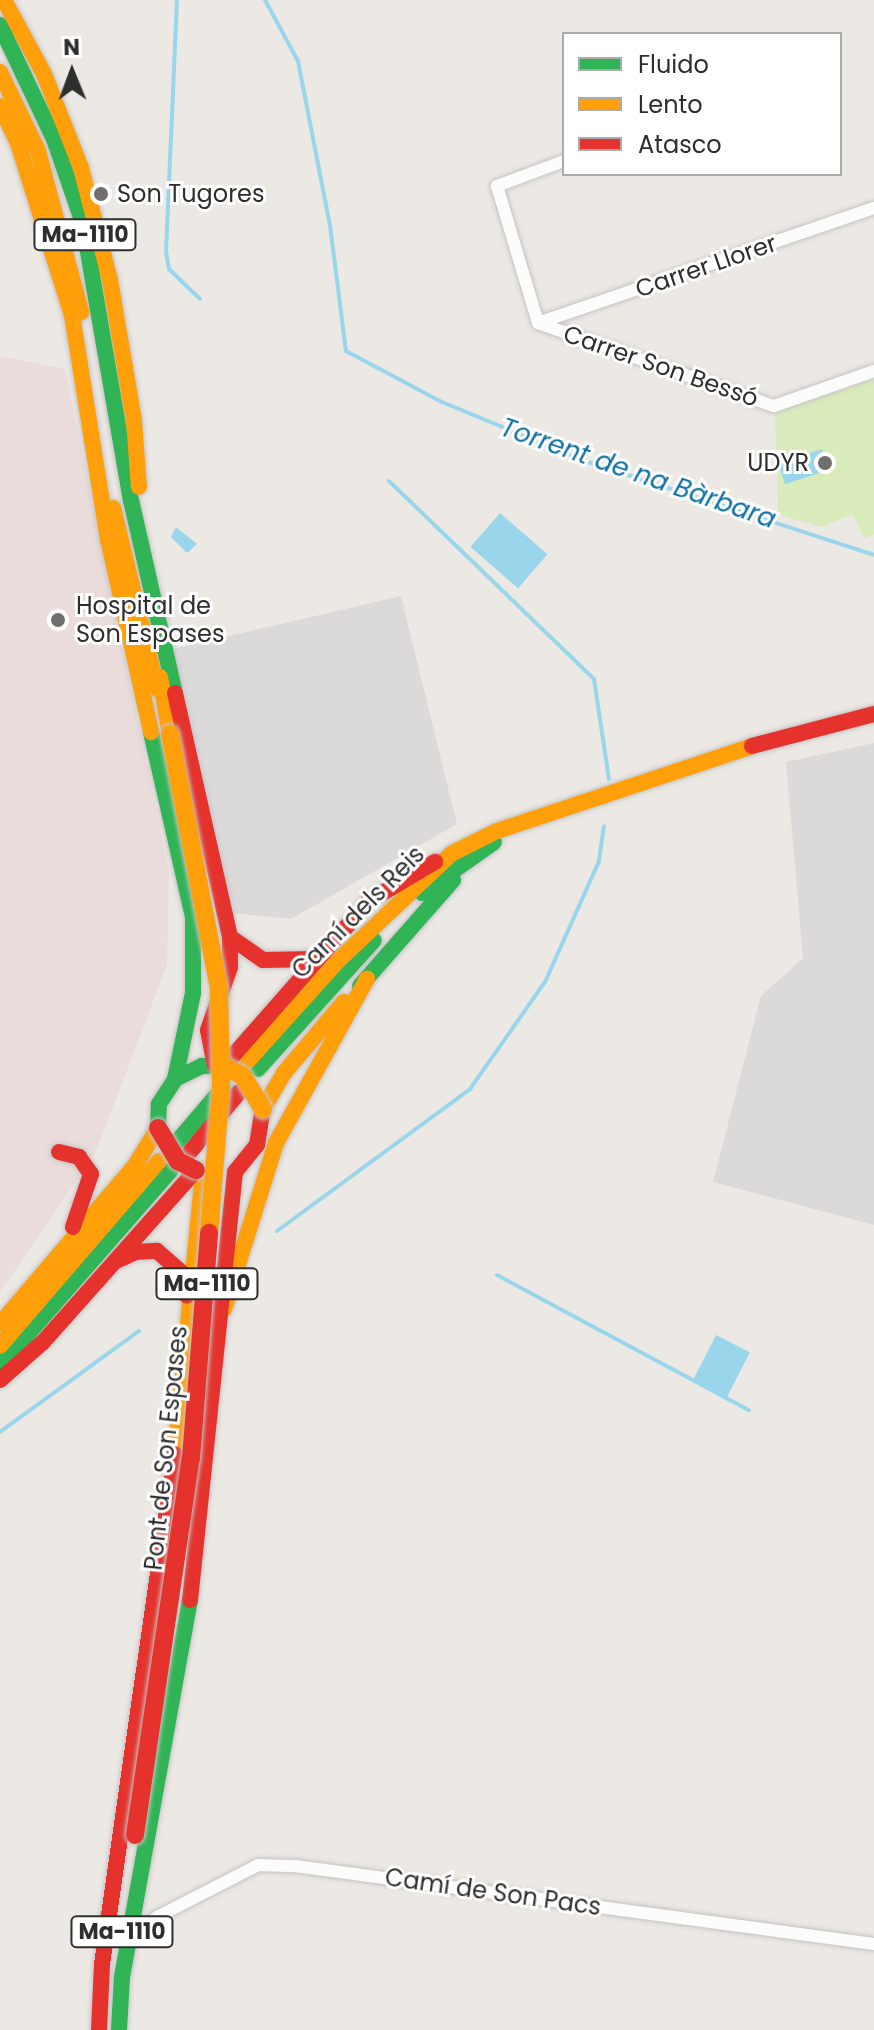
<!DOCTYPE html>
<html>
<head>
<meta charset="utf-8">
<style>
	body { margin:0 }
	#map { position:relative; width:874px; height:2030px; overflow:hidden; background:#ece8e4; font-family:Poppins,sans-serif }
	div>[style] { position:absolute }
	.industrial>* { inset:0; background:#dcd9db }
	.medical>* { inset:0; background:#e9dcdb }
	.pitch>* { inset:0; background:#d9eabb }
	.water>* { inset:0; background:#99d6ec; transform-origin:0 0 }
	.stream>* { height:4px; margin:-2px; padding:0 2px; transform-origin:2px; border-radius:2px; background:#99d6ec }
	.roads { filter:drop-shadow(0 0 2px #c5c4c5) drop-shadow(0 0 2px #c5c4c5) }
	.street>* { height:12px; margin:-6px; padding:0 6px; transform-origin:6px; border-radius:6px; background:#fcfcfb }
	.fast>* { height:16px; margin:-8px; padding:0 8px; transform-origin:8px; border-radius:8px; background:#30b455 }
	.slow>* { height:16px; margin:-8px; padding:0 8px; transform-origin:8px; border-radius:8px; background:#ff9f0a }
	.jam>* { height:16px; margin:-8px; padding:0 8px; transform-origin:8px; border-radius:8px; background:#e5322d }
	.bridges { filter:drop-shadow(0 0 2px #c6c5c4) drop-shadow(0 0 2px #c6c5c4) }
	.slow-bridge>* { height:18px; margin:-9px; padding:0 9px; transform-origin:9px; border-radius:9px; background:#ff9f0a }
	.jam-bridge>* { height:18px; margin:-9px; padding:0 9px; transform-origin:9px; border-radius:9px; background:#e5322d }
	.dots>* { width:22px; height:22px; translate:-50% -50%; box-sizing:border-box; border:4px solid #fff; border-radius:50% }
	span { translate:-50% -50%; white-space:nowrap; text-align:center; line-height:1.15; -webkit-text-stroke:6px #fff; paint-order:stroke }
	.shield-label span { padding:2px 6px; background:#fff; border:2px solid; border-radius:6px; -webkit-text-stroke-width:0 }
	.shield-label { font-size:22px; color:#2e2e2e; font-weight:700 }
	.poi-label { font-size:24px; color:#2e2e2e }
	.left { translate:0 -50%; text-align:left }
	.right { translate:-100% -50%; text-align:right }
	.street-label { font-size:24px; color:#2e2e2e }
	.water-label { font-size:26px; color:#0d6fa3; font-style:italic }
	.legend { position:absolute; left:562px; top:32px; width:280px; height:144px; box-sizing:border-box; background:#fff; border:2px solid #ababab; margin:0; padding:10px 14px; list-style:none; font-size:24px; color:#2e2e2e }
	.legend li { display:flex; align-items:center; gap:16px; height:40px }
	.legend b { width:40px; border:2px solid #ababab }
	.north { position:absolute; left:32px; top:32px; width:80px; height:80px; -webkit-text-stroke:6px #fff; paint-order:stroke; rotate:359deg; font-size:22px; font-weight:700; line-height:32px; text-align:center; color:#2e2e2e }
	.north::after { content:''; display:block; margin:auto; width:28px; height:36px; background:#2e2e2e; clip-path:polygon(50% 0,100% 100%,50% 72%,0 100%) }
</style>
</head>
<body>
<div id="map">
	<div class="industrial">
		<i style="clip-path:polygon(401px 596px,457px 824px,291px 919px,232px 913px,173px 649px)"></i>
		<i style="clip-path:polygon(874px 743px,874px 1225px,713px 1182px,761px 996px,803px 958px,786px 762px)"></i>
	</div>
	<div class="medical">
		<i style="clip-path:polygon(0 356px,65px 369px,169px 872px,167px 965px,95px 1154px,0 1292px)"></i>
	</div>
	<div class="pitch">
		<i style="clip-path:polygon(874px 379px,874px 535px,864px 538px,853px 514px,821px 527px,778px 514px,775px 413px)"></i>
	</div>
	<div class="water">
		<i style="left:822px;top:449px;width:22px;height:46px;rotate:72deg"></i>
		<i style="left:500px;top:513px;width:63px;height:45px;rotate:41deg"></i>
		<i style="clip-path:polygon(176px 527px,197px 544px,187px 553px,171px 537px)"></i>
		<i style="left:716px;top:1335px;width:38px;height:50px;rotate:27deg"></i>
	</div>
	<div class="stream">
		<i style="left:177px;top:0;width:252px;rotate:92.5deg"></i>
		<i style="left:166px;top:252px;width:17px;rotate:80deg"></i>
		<i style="left:169px;top:269px;width:43px;rotate:44.1deg"></i>
		<i style="left:265px;top:0;width:69px;rotate:61.6deg"></i>
		<i style="left:298px;top:61px;width:167px;rotate:79deg"></i>
		<i style="left:330px;top:225px;width:127px;rotate:82.8deg"></i>
		<i style="left:346px;top:351px;width:109px;rotate:28deg"></i>
		<i style="left:442px;top:402px;width:152px;rotate:22.5deg"></i>
		<i style="left:582px;top:460px;width:307px;rotate:18deg"></i>
		<i style="left:389px;top:481px;width:285px;rotate:44deg"></i>
		<i style="left:594px;top:679px;width:101px;rotate:81.5deg"></i>
		<i style="left:277px;top:1231px;width:240px;rotate:-36.3deg"></i>
		<i style="left:470px;top:1089px;width:131px;rotate:-55deg"></i>
		<i style="left:545px;top:982px;width:133px;rotate:-65.9deg"></i>
		<i style="left:599px;top:861px;width:35px;rotate:-82deg"></i>
		<i style="left:497px;top:1275px;width:286px;rotate:28.2deg"></i>
		<i style="left:0;top:1432px;width:172px;rotate:-36deg"></i>
	</div>
	<div class="roads">
		<div class="street">
			<i style="left:564px;top:161px;width:72px;rotate:159.5deg"></i>
			<i style="left:497px;top:186px;width:143px;rotate:73.3deg"></i>
			<i style="left:538px;top:323px;width:250px;rotate:19.4deg"></i>
			<i style="left:774px;top:406px;width:106px;rotate:-19.3deg"></i>
			<i style="left:538px;top:323px;width:355px;rotate:-18.9deg"></i>
			<i style="left:129px;top:1938px;width:35px;rotate:-37deg"></i>
			<i style="left:157px;top:1917px;width:114px;rotate:-27.2deg"></i>
			<i style="left:258px;top:1865px;width:37px;rotate:2deg"></i>
			<i style="left:295px;top:1866px;width:584px;rotate:7.67deg"></i>
		</div>
		<div class="fast">
			<i style="left:0;top:25px;width:126px;rotate:64.7deg"></i>
			<i style="left:54px;top:139px;width:89px;rotate:71deg"></i>
			<i style="left:83px;top:223px;width:281px;rotate:80.2deg"></i>
			<i style="left:131px;top:500px;width:198px;rotate:77.2deg"></i>
			<i style="left:151px;top:732px;width:190px;rotate:77.2deg"></i>
			<i style="left:193px;top:917px;width:76px;rotate:90deg"></i>
			<i style="left:193px;top:993px;width:88px;rotate:101.8deg"></i>
			<i style="left:422px;top:893px;width:88px;rotate:-35.3deg"></i>
			<i style="left:360px;top:986px;width:141px;rotate:-48.7deg"></i>
			<i style="left:258px;top:1069px;width:173px;rotate:-48deg"></i>
			<i style="left:158px;top:1128px;width:24px;rotate:-88deg"></i>
			<i style="left:159px;top:1104px;width:30px;rotate:-57deg"></i>
			<i style="left:175px;top:1079px;width:30px;rotate:-26deg"></i>
			<i style="left:202px;top:1066px;width:22px"></i>
			<i style="left:177px;top:1142px;width:71px;rotate:-49.6deg"></i>
			<i style="left:0;top:1366px;width:259px;rotate:-48.9deg"></i>
			<i style="left:119px;top:2030px;width:53px;rotate:-86.8deg"></i>
			<i style="left:122px;top:1977px;width:383px;rotate:-79.8deg"></i>
		</div>
		<div class="slow">
			<i style="left:4px;top:0;width:84px;rotate:61.6deg"></i>
			<i style="left:44px;top:74px;width:101px;rotate:68.5deg"></i>
			<i style="left:81px;top:168px;width:116px;rotate:75.5deg"></i>
			<i style="left:110px;top:280px;width:143px;rotate:80.3deg"></i>
			<i style="left:134px;top:421px;width:66px;rotate:85.7deg"></i>
			<i style="left:0;top:72px;width:88px;rotate:64.3deg"></i>
			<i style="left:38px;top:151px;width:167px;rotate:75deg"></i>
			<i style="left:0;top:106px;width:41px;rotate:64.1deg"></i>
			<i style="left:18px;top:143px;width:180px;rotate:72.6deg"></i>
			<i style="left:72px;top:315px;width:227px;rotate:80.9deg"></i>
			<i style="left:108px;top:539px;width:198px;rotate:77.4deg"></i>
			<i style="left:113px;top:508px;width:186px;rotate:76.3deg"></i>
			<i style="left:160px;top:677px;width:58px;rotate:80deg"></i>
			<i style="left:247px;top:1062px;width:137px;rotate:-48deg"></i>
			<i style="left:339px;top:960px;width:154px;rotate:-43.4deg"></i>
			<i style="left:451px;top:854px;width:51px;rotate:-26.6deg"></i>
			<i style="left:497px;top:831px;width:269px;rotate:-18.4deg"></i>
			<i style="left:263px;top:1109px;width:42px;rotate:-59.7deg"></i>
			<i style="left:284px;top:1073px;width:93px;rotate:-49.8deg"></i>
			<i style="left:224px;top:1309px;width:174px;rotate:-72.6deg"></i>
			<i style="left:276px;top:1143px;width:188px;rotate:-61deg"></i>
			<i style="left:0;top:1324px;width:210px;rotate:-49.6deg"></i>
			<i style="left:136px;top:1164px;width:42px;rotate:-58.6deg"></i>
			<i style="left:0;top:1346px;width:244px;rotate:-49.3deg"></i>
			<i style="left:175px;top:1454px;width:283px;rotate:-84.3deg"></i>
		</div>
		<div class="jam">
			<i style="left:175px;top:693px;width:250px;rotate:77.3deg"></i>
			<i style="left:230px;top:937px;width:30px;rotate:90deg"></i>
			<i style="left:230px;top:967px;width:67px;rotate:109.2deg"></i>
			<i style="left:208px;top:1030px;width:36px;rotate:79deg"></i>
			<i style="left:752px;top:746px;width:126px;rotate:-14.7deg"></i>
			<i style="left:230px;top:937px;width:40px;rotate:34.9deg"></i>
			<i style="left:263px;top:960px;width:52px;rotate:-1.1deg"></i>
			<i style="left:224px;top:1066px;width:220px;rotate:-48.7deg"></i>
			<i style="left:369px;top:901px;width:77px;rotate:-30.6deg"></i>
			<i style="left:59px;top:1152px;width:21px;rotate:14deg"></i>
			<i style="left:79px;top:1157px;width:21px;rotate:55deg"></i>
			<i style="left:91px;top:1174px;width:56px;rotate:108.8deg"></i>
			<i style="left:190px;top:1152px;width:79px;rotate:-50.7deg"></i>
			<i style="left:116px;top:1261px;width:21px;rotate:-25deg"></i>
			<i style="left:135px;top:1252px;width:22px;rotate:-3deg"></i>
			<i style="left:157px;top:1251px;width:35px;rotate:41deg"></i>
			<i style="left:183px;top:1274px;width:22px;rotate:80deg"></i>
			<i style="left:0;top:1380px;width:57px;rotate:-41.5deg"></i>
			<i style="left:43px;top:1342px;width:230px;rotate:-48.3deg"></i>
			<i style="left:190px;top:1600px;width:430px;rotate:-84deg"></i>
			<i style="left:235px;top:1172px;width:35px;rotate:-51deg"></i>
			<i style="left:257px;top:1145px;width:36px;rotate:-81deg"></i>
			<i style="left:99px;top:2030px;width:66px;rotate:-87.4deg"></i>
			<i style="left:102px;top:1964px;width:515px;rotate:-81.85deg"></i>
		</div>
	</div>
	<div class="bridges">
		<div class="slow-bridge">
			<i style="left:170px;top:734px;width:260px;rotate:79.1deg"></i>
			<i style="left:219px;top:989px;width:98px;rotate:88.8deg"></i>
			<i style="left:221px;top:1087px;width:146px;rotate:94.7deg"></i>
			<i style="left:224px;top:1066px;width:21px;rotate:28deg"></i>
			<i style="left:243px;top:1076px;width:39px;rotate:59deg"></i>
		</div>
		<div class="jam-bridge">
			<i style="left:158px;top:1128px;width:39px;rotate:59deg"></i>
			<i style="left:178px;top:1161px;width:20px;rotate:27deg"></i>
			<i style="left:135px;top:1835px;width:381px;rotate:-81.6deg"></i>
			<i style="left:191px;top:1458px;width:226px;rotate:-85.4deg"></i>
		</div>
	</div>
	<div class="dots">
		<i style="left:101px;top:194px;background:#706f6e"></i>
		<i style="left:825px;top:463px;background:#706f6e"></i>
		<i style="left:58px;top:620px;background:#706f6e"></i>
	</div>
	<div class="shield-label">
		<span style="left:85px;top:235px">Ma-1110</span>
		<span style="left:207px;top:1284px">Ma-1110</span>
		<span style="left:122px;top:1932px">Ma-1110</span>
	</div>
	<div class="poi-label">
		<span class="left" style="left:117px;top:194px">Son Tugores</span>
		<span class="right" style="left:809px;top:463px">UDYR</span>
		<span class="left" style="left:76px;top:620px">Hospital de<br>Son Espases</span>
	</div>
	<div class="street-label">
		<span style="left:706px;top:266px;rotate:-19deg">Carrer Llorer</span>
		<span style="left:661px;top:366px;rotate:19deg">Carrer Son Bessó</span>
		<span style="left:358px;top:912px;rotate:-45deg">Camí dels Reis</span>
		<span style="left:166px;top:1448px;rotate:-84deg">Pont de Son Espases</span>
		<span style="left:493px;top:1892px;rotate:8deg">Camí de Son Pacs</span>
	</div>
	<div class="water-label">
		<span style="left:638px;top:474px;rotate:19deg">Torrent de na Bàrbara</span>
	</div>
	<ul class="legend">
	<li><b style="height:10px;background:#30b455"></b>Fluido</li>
	<li><b style="height:10px;background:#ff9f0a"></b>Lento</li>
	<li><b style="height:10px;background:#e5322d"></b>Atasco</li>
	</ul>
	<div class="north">N</div>
</div>
</body>
</html>
